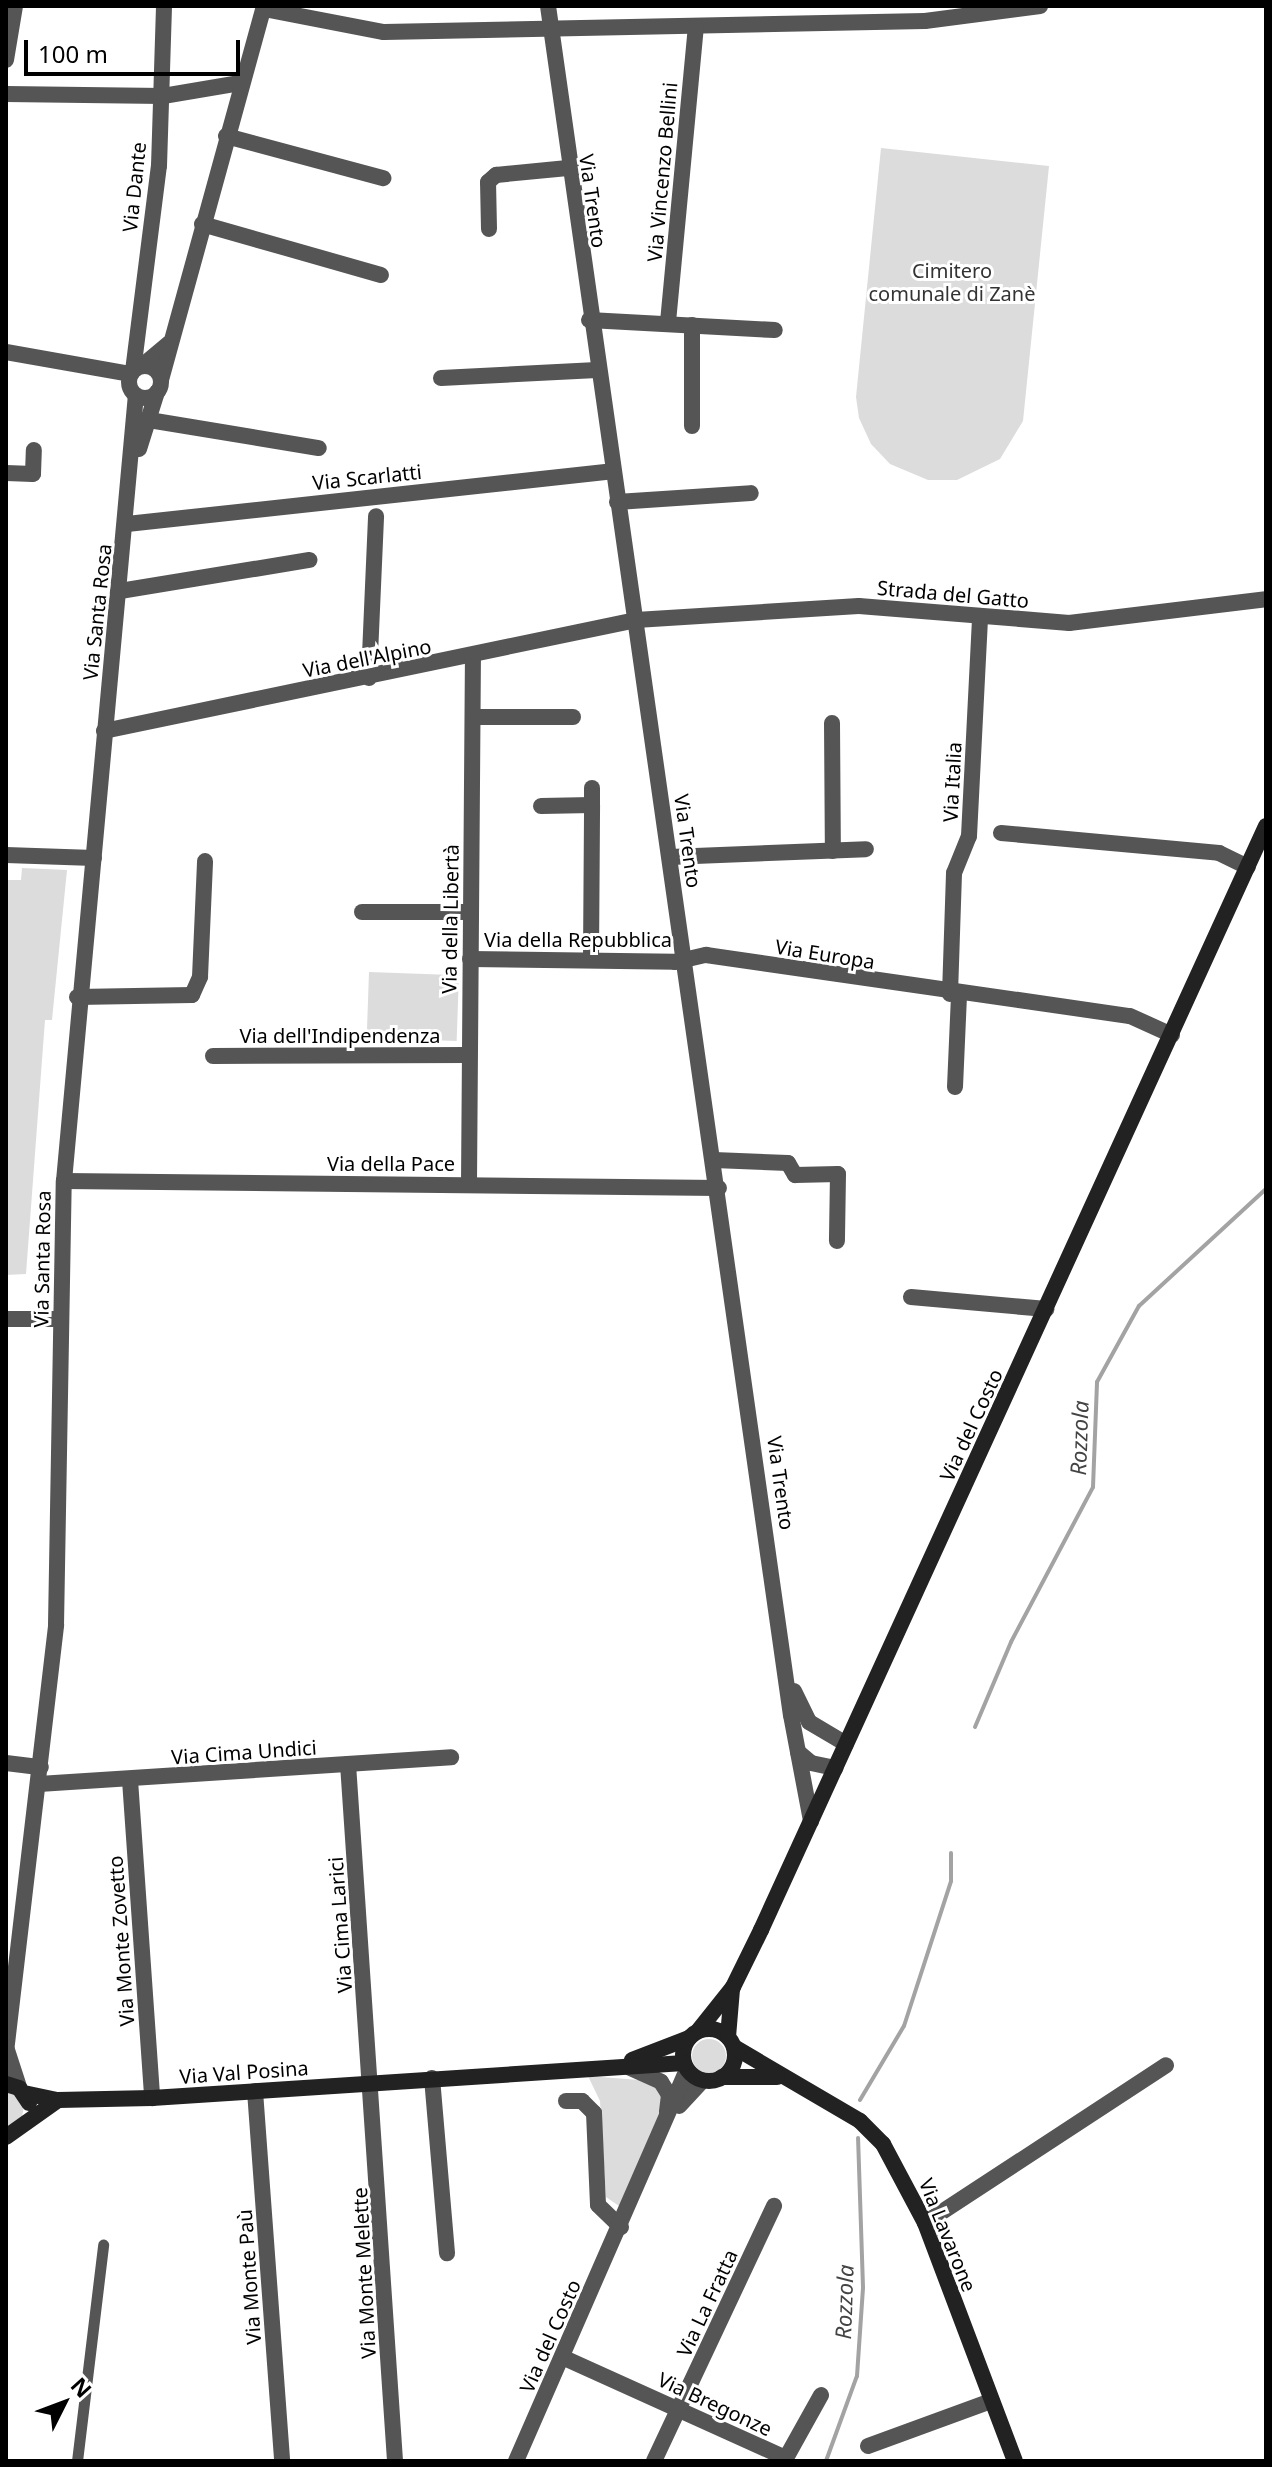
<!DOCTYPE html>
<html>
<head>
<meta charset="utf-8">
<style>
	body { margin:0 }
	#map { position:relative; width:1272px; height:2467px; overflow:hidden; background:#fff; font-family:"Noto Sans",sans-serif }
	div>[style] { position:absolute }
	.green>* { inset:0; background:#dcdcdc; transform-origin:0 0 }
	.round { border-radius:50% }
	.stream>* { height:4px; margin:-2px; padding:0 2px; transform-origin:2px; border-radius:2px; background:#a3a3a3 }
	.pedestrian>* { height:11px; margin:-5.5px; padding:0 5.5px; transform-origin:5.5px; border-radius:5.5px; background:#555 }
	.minor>* { height:16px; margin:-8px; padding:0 8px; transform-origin:8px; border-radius:8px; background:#555 }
	.tertiary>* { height:16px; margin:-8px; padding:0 8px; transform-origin:8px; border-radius:8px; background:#555 }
	.tertiary>.ring { margin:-8px; padding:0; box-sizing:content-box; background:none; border:16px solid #555; border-radius:50% }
	.secondary>* { height:16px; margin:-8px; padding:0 8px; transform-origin:8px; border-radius:8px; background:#222 }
	.secondary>.ring { margin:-8px; padding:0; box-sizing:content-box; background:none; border:16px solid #222; border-radius:50% }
	span { translate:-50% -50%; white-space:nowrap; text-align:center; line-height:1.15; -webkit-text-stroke:6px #fff; paint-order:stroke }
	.street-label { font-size:20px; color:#000 }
	.park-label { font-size:20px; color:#333 }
	.water-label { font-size:22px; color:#444; font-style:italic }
	.frame { position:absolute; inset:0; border:8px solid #000; pointer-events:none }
	.north { position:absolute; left:24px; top:2363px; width:80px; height:80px; -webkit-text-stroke:6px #fff; paint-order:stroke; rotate:48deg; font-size:22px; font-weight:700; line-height:32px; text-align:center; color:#000 }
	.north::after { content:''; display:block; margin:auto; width:28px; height:36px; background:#000; clip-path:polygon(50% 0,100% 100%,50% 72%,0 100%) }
	.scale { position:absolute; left:24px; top:40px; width:216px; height:36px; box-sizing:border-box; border:4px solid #000; border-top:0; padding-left:10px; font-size:24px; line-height:28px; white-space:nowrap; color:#000; -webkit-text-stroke:6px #fff; paint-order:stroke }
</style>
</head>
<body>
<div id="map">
	<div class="green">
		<i style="clip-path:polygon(881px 148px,1049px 166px,1023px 421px,1000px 459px,957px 480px,928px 480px,890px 464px,871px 444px,859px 418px,856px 397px)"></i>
		<i style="clip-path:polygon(22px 868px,67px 870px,52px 1020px,45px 1020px,26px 1274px,6px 1275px,6px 880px,21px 880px)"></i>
		<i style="left:369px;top:972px;width:90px;height:66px;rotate:2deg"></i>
		<i class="round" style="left:692px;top:2039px;width:34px;height:34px"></i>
		<i style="clip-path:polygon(588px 2076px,652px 2081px,665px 2102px,622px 2208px,606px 2197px,600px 2101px)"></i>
		<i style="clip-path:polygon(6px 2089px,14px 2091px,24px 2106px,22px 2117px,8px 2127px)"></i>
	</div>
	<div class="stream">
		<i style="left:975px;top:1727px;width:92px;rotate:-67deg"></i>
		<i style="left:1011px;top:1642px;width:175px;rotate:-62.1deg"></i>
		<i style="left:1093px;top:1487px;width:105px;rotate:-87.8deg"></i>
		<i style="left:1097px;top:1382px;width:87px;rotate:-61.1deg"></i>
		<i style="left:1139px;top:1306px;width:173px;rotate:-42.7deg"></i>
		<i style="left:860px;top:2100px;width:86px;rotate:-59.3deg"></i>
		<i style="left:904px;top:2026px;width:152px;rotate:-72deg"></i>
		<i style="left:951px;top:1881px;width:28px;rotate:-90deg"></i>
		<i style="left:826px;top:2461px;width:90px;rotate:-70deg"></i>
		<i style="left:857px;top:2376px;width:89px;rotate:-86.1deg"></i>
		<i style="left:863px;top:2287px;width:149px;rotate:-91.9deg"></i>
	</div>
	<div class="pedestrian">
		<i style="left:77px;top:2461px;width:218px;rotate:-83.1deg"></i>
	</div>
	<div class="minor">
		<i style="left:264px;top:9px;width:122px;rotate:10.9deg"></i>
		<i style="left:384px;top:32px;width:541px;rotate:-1.16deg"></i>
		<i style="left:925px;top:21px;width:116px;rotate:-7.4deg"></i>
		<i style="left:6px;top:60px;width:55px;rotate:-80.5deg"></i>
		<i style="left:6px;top:94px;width:157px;rotate:0.7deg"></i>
		<i style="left:163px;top:96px;width:78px;rotate:-9.6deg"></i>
		<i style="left:226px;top:136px;width:163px;rotate:15deg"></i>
		<i style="left:202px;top:224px;width:186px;rotate:15.9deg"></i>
		<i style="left:489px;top:229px;width:47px;rotate:-91.2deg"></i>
		<i style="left:488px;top:182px;width:11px;rotate:-41deg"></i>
		<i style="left:496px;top:175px;width:72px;rotate:-5.6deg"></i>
		<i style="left:589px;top:320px;width:186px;rotate:3.1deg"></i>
		<i style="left:668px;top:322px;width:297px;rotate:-84.6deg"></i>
		<i style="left:142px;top:366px;width:35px;rotate:-40deg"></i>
		<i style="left:133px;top:371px;width:207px;rotate:-82.8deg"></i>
		<i style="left:159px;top:166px;width:160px;rotate:-88.2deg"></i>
		<i style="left:441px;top:378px;width:156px;rotate:-2.9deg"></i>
		<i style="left:161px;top:380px;width:388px;rotate:-74.6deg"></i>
		<i style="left:149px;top:420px;width:172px;rotate:9.4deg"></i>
		<i style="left:692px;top:426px;width:101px;rotate:-90deg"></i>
		<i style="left:6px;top:473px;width:27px;rotate:2deg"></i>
		<i style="left:33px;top:474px;width:24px;rotate:-88deg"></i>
		<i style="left:617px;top:502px;width:134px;rotate:-3.8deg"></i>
		<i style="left:127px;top:524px;width:488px;rotate:-6.2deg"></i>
		<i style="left:120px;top:591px;width:192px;rotate:-9.3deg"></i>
		<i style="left:369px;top:678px;width:162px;rotate:-87.5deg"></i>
		<i style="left:473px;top:717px;width:100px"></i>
		<i style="left:832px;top:723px;width:128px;rotate:89.6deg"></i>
		<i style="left:104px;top:731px;width:543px;rotate:-11.79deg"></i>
		<i style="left:636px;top:620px;width:223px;rotate:-3.6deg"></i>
		<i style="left:859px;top:606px;width:211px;rotate:4.6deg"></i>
		<i style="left:1069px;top:623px;width:198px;rotate:-6.9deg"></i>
		<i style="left:541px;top:806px;width:51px;rotate:-1.1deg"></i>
		<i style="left:592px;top:805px;width:17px;rotate:-90deg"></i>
		<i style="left:1001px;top:833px;width:219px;rotate:5.2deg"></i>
		<i style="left:1219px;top:853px;width:32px;rotate:26deg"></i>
		<i style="left:6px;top:855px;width:88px;rotate:2deg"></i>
		<i style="left:670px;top:857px;width:196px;rotate:-2.3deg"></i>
		<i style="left:362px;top:912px;width:108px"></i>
		<i style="left:591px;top:958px;width:153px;rotate:-89.6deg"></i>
		<i style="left:470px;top:959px;width:205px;rotate:0.8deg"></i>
		<i style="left:675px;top:962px;width:32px;rotate:-13deg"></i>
		<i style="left:706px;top:955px;width:428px;rotate:8.2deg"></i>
		<i style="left:1130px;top:1016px;width:46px;rotate:24.3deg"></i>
		<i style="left:950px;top:994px;width:121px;rotate:-88.1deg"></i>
		<i style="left:954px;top:873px;width:40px;rotate:-68deg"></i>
		<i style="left:969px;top:836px;width:219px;rotate:-87.1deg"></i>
		<i style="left:77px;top:997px;width:115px;rotate:-1deg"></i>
		<i style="left:192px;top:995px;width:20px;rotate:-66deg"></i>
		<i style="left:200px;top:977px;width:116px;rotate:-87.5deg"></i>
		<i style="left:213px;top:1056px;width:255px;rotate:-0.2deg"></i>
		<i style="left:955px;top:1087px;width:92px;rotate:-87.5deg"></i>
		<i style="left:714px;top:1160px;width:74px;rotate:2.3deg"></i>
		<i style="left:788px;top:1163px;width:14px;rotate:60deg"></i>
		<i style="left:795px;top:1175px;width:43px;rotate:-1.3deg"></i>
		<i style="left:838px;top:1174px;width:67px;rotate:90.9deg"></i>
		<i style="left:64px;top:1181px;width:655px;rotate:0.61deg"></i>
		<i style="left:469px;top:1183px;width:527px;rotate:-89.57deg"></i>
		<i style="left:911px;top:1297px;width:136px;rotate:5.1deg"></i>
		<i style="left:6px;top:1319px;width:55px"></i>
		<i style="left:6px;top:1763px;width:35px;rotate:7deg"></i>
		<i style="left:348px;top:1764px;width:699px;rotate:86.14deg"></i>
		<i style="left:130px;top:1780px;width:319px;rotate:86deg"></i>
		<i style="left:39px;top:1784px;width:413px;rotate:-3.7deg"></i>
		<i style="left:628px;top:2067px;width:36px;rotate:24deg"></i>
		<i style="left:661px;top:2082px;width:15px;rotate:58deg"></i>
		<i style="left:669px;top:2095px;width:17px;rotate:97deg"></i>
		<i style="left:432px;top:2078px;width:176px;rotate:85.1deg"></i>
		<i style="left:255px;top:2091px;width:371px;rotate:85.8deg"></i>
		<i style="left:566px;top:2101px;width:16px"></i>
		<i style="left:582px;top:2101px;width:17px;rotate:45deg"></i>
		<i style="left:594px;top:2113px;width:92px;rotate:87.5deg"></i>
		<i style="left:598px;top:2205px;width:32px;rotate:44deg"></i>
		<i style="left:679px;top:2106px;width:35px;rotate:-47deg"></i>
		<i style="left:925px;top:2223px;width:288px;rotate:-33.2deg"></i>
		<i style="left:562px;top:2357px;width:246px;rotate:24.3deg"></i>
		<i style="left:786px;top:2458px;width:72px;rotate:-60.9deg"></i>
		<i style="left:868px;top:2446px;width:131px;rotate:-20.1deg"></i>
		<i style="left:516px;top:2461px;width:427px;rotate:-66.4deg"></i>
		<i style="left:654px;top:2461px;width:282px;rotate:-64.8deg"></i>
	</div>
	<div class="tertiary">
		<i style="left:548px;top:6px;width:1726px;rotate:81.91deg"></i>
		<i style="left:791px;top:1715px;width:108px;rotate:79.3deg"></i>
		<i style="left:6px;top:352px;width:127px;rotate:10deg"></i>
		<i class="ring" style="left:129px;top:366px;width:16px;height:16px"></i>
		<i style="left:139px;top:449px;width:60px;rotate:-72.5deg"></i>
		<i style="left:794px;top:1691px;width:34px;rotate:64deg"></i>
		<i style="left:809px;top:1722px;width:43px;rotate:30.7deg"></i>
		<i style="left:798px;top:1752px;width:17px;rotate:40deg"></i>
		<i style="left:811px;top:1763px;width:25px;rotate:12deg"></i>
		<i style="left:7px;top:2050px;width:40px;rotate:72deg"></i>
		<i style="left:6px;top:2052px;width:430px;rotate:-83.3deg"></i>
		<i style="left:56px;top:1625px;width:444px;rotate:-89deg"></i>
		<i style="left:64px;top:1181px;width:789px;rotate:-84.77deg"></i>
	</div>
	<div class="secondary">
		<i class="ring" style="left:683px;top:2029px;width:36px;height:36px"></i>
		<i style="left:698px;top:2031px;width:56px;rotate:-51.5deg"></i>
		<i style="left:733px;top:1987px;width:64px;rotate:-63.8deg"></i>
		<i style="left:761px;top:1930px;width:1214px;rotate:-65.42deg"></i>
		<i style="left:728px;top:2037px;width:48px;rotate:-85.2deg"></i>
		<i style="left:734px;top:2047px;width:146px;rotate:30.4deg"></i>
		<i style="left:860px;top:2121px;width:33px;rotate:45deg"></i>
		<i style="left:883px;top:2144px;width:89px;rotate:62deg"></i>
		<i style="left:925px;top:2223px;width:254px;rotate:69.3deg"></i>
		<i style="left:632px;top:2060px;width:61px;rotate:-21.1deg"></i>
		<i style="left:722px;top:2077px;width:55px"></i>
		<i style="left:6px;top:2084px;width:14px;rotate:17deg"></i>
		<i style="left:19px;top:2088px;width:18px;rotate:56deg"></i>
		<i style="left:24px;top:2093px;width:35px;rotate:12deg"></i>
		<i style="left:58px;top:2100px;width:94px;rotate:-1.2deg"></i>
		<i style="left:152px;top:2098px;width:533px;rotate:-3.76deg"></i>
		<i style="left:6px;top:2137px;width:64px;rotate:-35.4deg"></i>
	</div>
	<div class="street-label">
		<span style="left:662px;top:172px;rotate:-85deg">Via Vincenzo Bellini</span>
		<span style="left:134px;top:187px;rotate:-84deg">Via Dante</span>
		<span style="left:593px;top:201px;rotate:82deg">Via Trento</span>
		<span style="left:367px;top:477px;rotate:-6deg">Via Scarlatti</span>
		<span style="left:953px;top:594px;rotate:5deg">Strada del Gatto</span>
		<span style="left:97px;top:612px;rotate:-84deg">Via Santa Rosa</span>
		<span style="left:367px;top:658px;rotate:-11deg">Via dell'Alpino</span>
		<span style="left:952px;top:782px;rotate:-87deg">Via Italia</span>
		<span style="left:688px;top:841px;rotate:82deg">Via Trento</span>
		<span style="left:450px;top:919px;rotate:-89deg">Via della Libertà</span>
		<span style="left:578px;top:939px">Via della Repubblica</span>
		<span style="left:825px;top:954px;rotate:9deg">Via Europa</span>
		<span style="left:340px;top:1035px">Via dell'Indipendenza</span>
		<span style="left:391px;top:1163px">Via della Pace</span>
		<span style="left:42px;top:1259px;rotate:-89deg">Via Santa Rosa</span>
		<span style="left:971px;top:1425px;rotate:-65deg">Via del Costo</span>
		<span style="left:781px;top:1483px;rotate:82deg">Via Trento</span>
		<span style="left:244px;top:1752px;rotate:-4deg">Via Cima Undici</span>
		<span style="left:340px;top:1925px;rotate:-94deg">Via Cima Larici</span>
		<span style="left:121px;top:1941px;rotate:-94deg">Via Monte Zovetto</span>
		<span style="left:244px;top:2072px;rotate:-4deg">Via Val Posina</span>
		<span style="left:948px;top:2235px;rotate:68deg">Via Lavarone</span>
		<span style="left:364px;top:2273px;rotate:-93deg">Via Monte Melette</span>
		<span style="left:249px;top:2277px;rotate:-94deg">Via Monte Paù</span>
		<span style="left:707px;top:2303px;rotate:-65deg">Via La Fratta</span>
		<span style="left:550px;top:2336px;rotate:-66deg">Via del Costo</span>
		<span style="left:715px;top:2404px;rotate:25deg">Via Bregonze</span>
	</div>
	<div class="park-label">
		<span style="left:952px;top:282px">Cimitero<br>comunale di Zanè</span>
	</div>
	<div class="water-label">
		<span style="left:1079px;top:1438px;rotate:-88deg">Rozzola</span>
		<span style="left:844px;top:2302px;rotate:-88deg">Rozzola</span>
	</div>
	<div class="frame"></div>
	<div class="north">N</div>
	<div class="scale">100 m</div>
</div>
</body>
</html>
